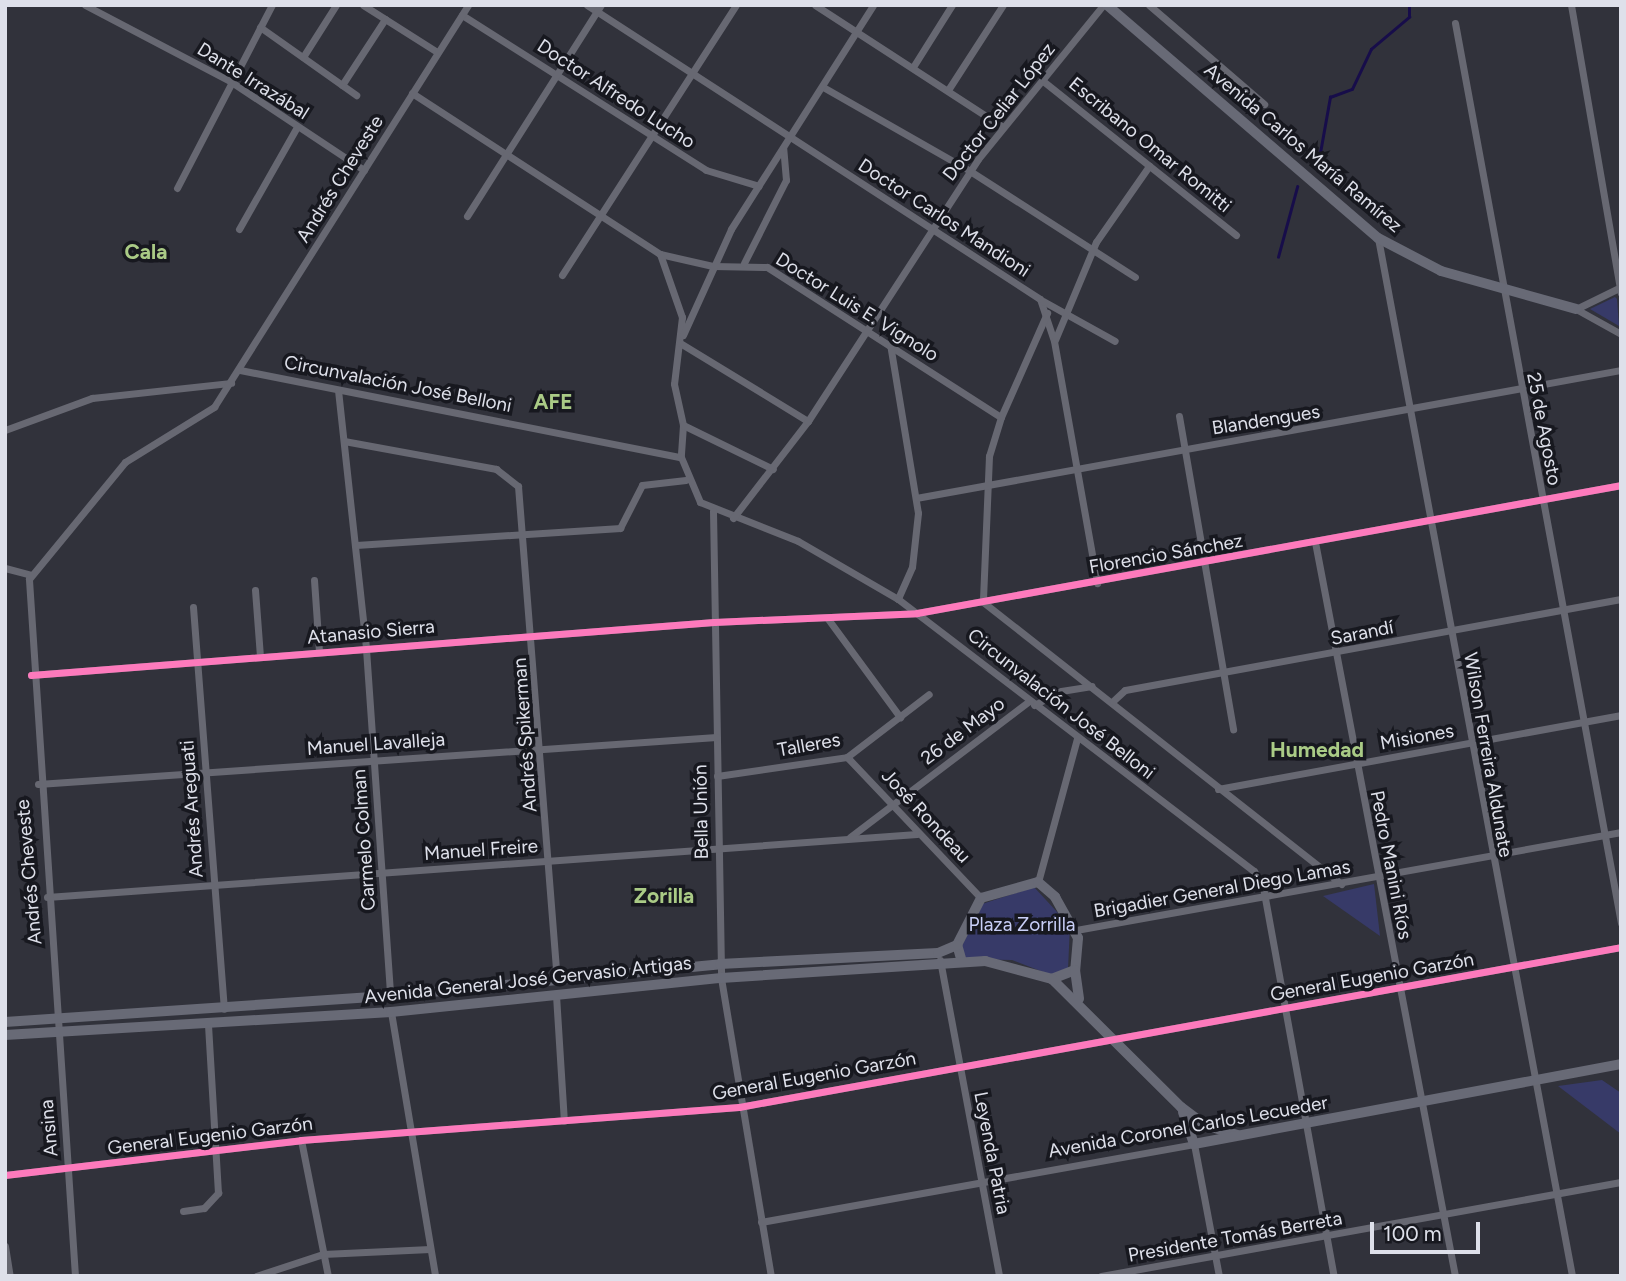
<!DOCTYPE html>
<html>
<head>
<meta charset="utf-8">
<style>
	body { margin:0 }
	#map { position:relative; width:1626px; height:1281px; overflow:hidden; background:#31323b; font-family:Figtree,sans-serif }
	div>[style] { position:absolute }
	.green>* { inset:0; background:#373a68 }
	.stream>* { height:2.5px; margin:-1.25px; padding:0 1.25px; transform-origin:1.25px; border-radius:1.25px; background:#170d4a }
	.street>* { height:7px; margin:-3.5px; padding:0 3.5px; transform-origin:3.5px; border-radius:3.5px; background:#676872 }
	.secondary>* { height:10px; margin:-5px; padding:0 5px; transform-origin:5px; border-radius:5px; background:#686a76 }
	.cycleway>* { height:7px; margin:-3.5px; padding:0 3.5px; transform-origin:3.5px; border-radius:3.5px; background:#fd7abc }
	span { translate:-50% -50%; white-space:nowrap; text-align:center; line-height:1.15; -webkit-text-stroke:7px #17181f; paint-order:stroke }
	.street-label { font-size:19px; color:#dee0ea }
	.park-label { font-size:19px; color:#c9cff7 }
	.neighbourhood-label { font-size:21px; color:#aacb86; font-weight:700 }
	.frame { position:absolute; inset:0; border:7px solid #dee0ea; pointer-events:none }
	.scale { position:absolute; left:1370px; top:1222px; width:110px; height:32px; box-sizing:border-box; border:4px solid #dee0ea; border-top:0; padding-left:9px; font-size:21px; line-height:24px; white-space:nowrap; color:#dee0ea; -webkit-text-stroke:5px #17181f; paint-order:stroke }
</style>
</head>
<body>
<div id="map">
	<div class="green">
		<i style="clip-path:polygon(1615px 297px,1617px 299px,1619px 326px,1590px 309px)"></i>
		<i style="clip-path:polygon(1374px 884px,1380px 936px,1323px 896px)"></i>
		<i style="clip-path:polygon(1034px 887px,1070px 926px,1068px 969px,1051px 975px,1012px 960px,964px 959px,959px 952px,982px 904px)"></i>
		<i style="clip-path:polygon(1602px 1080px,1621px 1093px,1621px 1134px,1558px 1086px)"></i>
	</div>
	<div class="stream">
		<i style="left:1320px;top:153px;width:57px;rotate:-79.9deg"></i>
		<i style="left:1330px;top:97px;width:23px;rotate:-20deg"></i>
		<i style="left:1352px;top:89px;width:44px;rotate:-64.6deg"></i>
		<i style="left:1371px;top:49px;width:50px;rotate:-40.1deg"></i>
		<i style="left:1409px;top:17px;width:12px;rotate:-90deg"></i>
		<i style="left:1278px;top:257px;width:73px;rotate:-74.8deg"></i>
	</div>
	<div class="street">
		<i style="left:85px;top:5px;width:164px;rotate:27.7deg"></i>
		<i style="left:230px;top:81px;width:161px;rotate:33.6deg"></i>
		<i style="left:363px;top:5px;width:88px;rotate:32.4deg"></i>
		<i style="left:587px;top:5px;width:540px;rotate:32.98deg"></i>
		<i style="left:1040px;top:299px;width:44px;rotate:71.6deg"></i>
		<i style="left:1054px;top:341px;width:246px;rotate:79.9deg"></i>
		<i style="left:815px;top:5px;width:224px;rotate:33deg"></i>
		<i style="left:1149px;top:5px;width:152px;rotate:40.7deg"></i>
		<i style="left:1571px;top:5px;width:292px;rotate:80.2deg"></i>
		<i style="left:462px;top:15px;width:289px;rotate:32.4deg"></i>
		<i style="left:706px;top:170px;width:55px;rotate:16.8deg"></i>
		<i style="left:1455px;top:23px;width:915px;rotate:79.55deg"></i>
		<i style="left:260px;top:27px;width:118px;rotate:35.3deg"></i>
		<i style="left:303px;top:57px;width:62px;rotate:-57.6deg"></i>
		<i style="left:913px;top:67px;width:73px;rotate:-57.8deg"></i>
		<i style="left:1043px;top:81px;width:247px;rotate:38.6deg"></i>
		<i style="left:342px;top:85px;width:79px;rotate:-56.9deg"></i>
		<i style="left:823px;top:87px;width:169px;rotate:29.7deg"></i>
		<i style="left:970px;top:171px;width:196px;rotate:32.7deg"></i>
		<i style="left:948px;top:90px;width:101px;rotate:-57.1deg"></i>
		<i style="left:412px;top:93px;width:296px;rotate:33deg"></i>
		<i style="left:660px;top:254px;width:54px;rotate:12.8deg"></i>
		<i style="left:713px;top:266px;width:54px;rotate:1.1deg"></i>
		<i style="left:767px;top:267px;width:278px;rotate:32.7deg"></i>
		<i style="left:1001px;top:417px;width:41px;rotate:107.1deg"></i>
		<i style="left:989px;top:456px;width:146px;rotate:92.4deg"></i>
		<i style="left:177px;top:188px;width:206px;rotate:-62.6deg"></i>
		<i style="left:467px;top:216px;width:250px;rotate:-57.6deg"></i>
		<i style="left:239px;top:229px;width:117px;rotate:-60.4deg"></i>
		<i style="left:1378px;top:238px;width:1056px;rotate:79.41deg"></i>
		<i style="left:660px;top:254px;width:67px;rotate:70.8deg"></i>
		<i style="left:682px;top:317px;width:67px;rotate:96.8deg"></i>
		<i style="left:674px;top:384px;width:42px;rotate:77.6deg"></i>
		<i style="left:683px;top:425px;width:32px;rotate:94deg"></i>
		<i style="left:744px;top:263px;width:93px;rotate:-63.2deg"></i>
		<i style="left:786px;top:180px;width:32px;rotate:-95deg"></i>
		<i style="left:562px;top:275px;width:321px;rotate:-57.2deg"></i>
		<i style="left:1043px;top:301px;width:82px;rotate:29.1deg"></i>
		<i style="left:1576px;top:309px;width:51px;rotate:29.1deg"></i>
		<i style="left:1576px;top:309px;width:50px;rotate:-26.1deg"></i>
		<i style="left:683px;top:335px;width:116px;rotate:-65.6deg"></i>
		<i style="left:731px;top:229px;width:265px;rotate:-57.6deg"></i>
		<i style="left:1055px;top:340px;width:106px;rotate:-67.3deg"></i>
		<i style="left:1096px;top:242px;width:93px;rotate:-55.1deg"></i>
		<i style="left:680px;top:343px;width:150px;rotate:31.4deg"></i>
		<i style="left:890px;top:344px;width:171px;rotate:80.6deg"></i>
		<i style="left:918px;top:513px;width:54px;rotate:96.3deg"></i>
		<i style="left:912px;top:567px;width:35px;rotate:114deg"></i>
		<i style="left:240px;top:370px;width:449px;rotate:11.2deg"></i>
		<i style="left:681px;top:457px;width:49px;rotate:67.1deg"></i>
		<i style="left:700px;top:502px;width:105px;rotate:21.7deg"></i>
		<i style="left:798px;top:541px;width:116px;rotate:30.1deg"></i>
		<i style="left:898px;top:599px;width:448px;rotate:37.4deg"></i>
		<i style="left:1254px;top:871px;width:18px;rotate:61deg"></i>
		<i style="left:1263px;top:887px;width:395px;rotate:79.7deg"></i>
		<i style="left:338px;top:390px;width:261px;rotate:83.8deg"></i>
		<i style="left:366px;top:649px;width:348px;rotate:86deg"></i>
		<i style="left:1179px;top:416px;width:318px;rotate:80.2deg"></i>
		<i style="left:1001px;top:417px;width:114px;rotate:-66.1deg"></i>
		<i style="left:683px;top:425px;width:100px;rotate:26.1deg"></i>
		<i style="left:5px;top:430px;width:93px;rotate:-20.2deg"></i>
		<i style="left:92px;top:398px;width:140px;rotate:-6.2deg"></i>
		<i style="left:344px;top:441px;width:155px;rotate:10.4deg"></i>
		<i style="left:496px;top:469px;width:28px;rotate:38deg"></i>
		<i style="left:518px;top:486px;width:497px;rotate:85.5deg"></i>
		<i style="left:916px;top:498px;width:717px;rotate:-10.29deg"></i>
		<i style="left:713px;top:511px;width:467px;rotate:89deg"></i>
		<i style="left:721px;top:978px;width:302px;rotate:80.5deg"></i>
		<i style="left:733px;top:518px;width:123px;rotate:-52.3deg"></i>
		<i style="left:808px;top:421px;width:312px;rotate:-57deg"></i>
		<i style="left:978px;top:159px;width:198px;rotate:-50.9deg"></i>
		<i style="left:1315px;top:542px;width:747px;rotate:79.2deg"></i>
		<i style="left:356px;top:545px;width:265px;rotate:-3.7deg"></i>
		<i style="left:620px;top:528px;width:48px;rotate:-62.9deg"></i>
		<i style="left:642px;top:485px;width:44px;rotate:-6.5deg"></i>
		<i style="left:5px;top:568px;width:27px;rotate:15deg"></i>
		<i style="left:314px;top:580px;width:72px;rotate:86deg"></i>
		<i style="left:255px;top:590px;width:67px;rotate:85.7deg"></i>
		<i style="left:983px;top:602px;width:456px;rotate:38.2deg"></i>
		<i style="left:193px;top:607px;width:403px;rotate:85.6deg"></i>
		<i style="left:828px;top:619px;width:122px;rotate:53.7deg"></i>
		<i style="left:31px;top:675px;width:685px;rotate:-4.44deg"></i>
		<i style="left:714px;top:622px;width:203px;rotate:-2.5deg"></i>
		<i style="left:917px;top:613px;width:716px;rotate:-10.3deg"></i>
		<i style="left:1113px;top:701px;width:16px;rotate:-43deg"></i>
		<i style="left:1125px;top:690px;width:504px;rotate:-10.4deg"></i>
		<i style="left:1034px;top:705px;width:30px;rotate:-27deg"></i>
		<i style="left:1061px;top:691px;width:31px;rotate:-9deg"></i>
		<i style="left:847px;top:757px;width:195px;rotate:46.5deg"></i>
		<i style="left:717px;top:776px;width:131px;rotate:-8.3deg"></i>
		<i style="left:847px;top:757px;width:103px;rotate:-37.5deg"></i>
		<i style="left:38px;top:784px;width:680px;rotate:-3.97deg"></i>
		<i style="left:1218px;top:789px;width:410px;rotate:-10.4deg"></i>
		<i style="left:850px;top:837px;width:225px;rotate:-37.2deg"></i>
		<i style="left:1038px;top:882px;width:149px;rotate:-74.8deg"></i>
		<i style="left:47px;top:897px;width:872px;rotate:-4.14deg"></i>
		<i style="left:1076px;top:930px;width:554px;rotate:-10.19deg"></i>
		<i style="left:940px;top:960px;width:321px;rotate:79.4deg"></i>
		<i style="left:556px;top:995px;width:126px;rotate:86.4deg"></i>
		<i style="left:391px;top:1012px;width:268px;rotate:80.5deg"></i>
		<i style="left:301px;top:1140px;width:139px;rotate:78.8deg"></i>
		<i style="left:5px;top:1175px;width:298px;rotate:-6.7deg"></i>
		<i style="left:301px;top:1140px;width:439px;rotate:-4.3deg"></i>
		<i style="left:739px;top:1107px;width:896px;rotate:-10.28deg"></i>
		<i style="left:183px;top:1211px;width:21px;rotate:-8deg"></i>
		<i style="left:204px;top:1208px;width:21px;rotate:-47deg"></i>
		<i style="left:218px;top:1193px;width:168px;rotate:-93.4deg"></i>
		<i style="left:761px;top:1222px;width:440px;rotate:-10.2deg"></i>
		<i style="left:1194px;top:1144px;width:134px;rotate:79.3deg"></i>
		<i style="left:5px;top:1246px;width:30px;rotate:81deg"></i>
		<i style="left:75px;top:1276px;width:699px;rotate:-93.78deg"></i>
		<i style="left:29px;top:579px;width:151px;rotate:-50.6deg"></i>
		<i style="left:125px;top:462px;width:105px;rotate:-31.7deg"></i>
		<i style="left:214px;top:407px;width:476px;rotate:-57.7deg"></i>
		<i style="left:256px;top:1276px;width:71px;rotate:-18.2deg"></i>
		<i style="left:323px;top:1254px;width:107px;rotate:-2.7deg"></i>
		<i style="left:1101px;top:1276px;width:528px;rotate:-10.25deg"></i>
	</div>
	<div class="secondary">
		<i style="left:1107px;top:5px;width:357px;rotate:40.7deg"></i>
		<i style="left:1378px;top:238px;width:71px;rotate:27.6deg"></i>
		<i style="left:1441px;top:271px;width:140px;rotate:15.7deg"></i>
		<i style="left:962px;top:962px;width:18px;rotate:-106deg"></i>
		<i style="left:957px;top:945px;width:53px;rotate:-62.9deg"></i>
		<i style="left:981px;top:898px;width:59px;rotate:-15.7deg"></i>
		<i style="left:1038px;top:882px;width:23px;rotate:41deg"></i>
		<i style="left:1055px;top:897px;width:47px;rotate:60.7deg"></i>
		<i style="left:1078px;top:938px;width:32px;rotate:95deg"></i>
		<i style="left:1075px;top:970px;width:25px;rotate:159deg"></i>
		<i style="left:1075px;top:970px;width:29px;rotate:82deg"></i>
		<i style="left:5px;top:1022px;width:386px;rotate:-3.9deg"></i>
		<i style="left:390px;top:996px;width:332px;rotate:-5.5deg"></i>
		<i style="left:720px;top:964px;width:218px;rotate:-2.9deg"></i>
		<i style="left:938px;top:953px;width:21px;rotate:-23deg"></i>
		<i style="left:5px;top:1035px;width:387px;rotate:-3.4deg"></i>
		<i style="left:391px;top:1012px;width:332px;rotate:-5.9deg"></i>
		<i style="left:721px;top:978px;width:265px;rotate:-3.7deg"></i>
		<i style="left:985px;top:961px;width:69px;rotate:15deg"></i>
		<i style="left:1052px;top:979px;width:182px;rotate:44.8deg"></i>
		<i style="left:1181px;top:1107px;width:30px;rotate:37deg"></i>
		<i style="left:1205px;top:1125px;width:34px;rotate:17deg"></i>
		<i style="left:1183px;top:1112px;width:34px;rotate:71deg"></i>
		<i style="left:1194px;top:1144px;width:434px;rotate:-10.6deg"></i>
	</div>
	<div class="cycleway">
		<i style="left:31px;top:675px;width:685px;rotate:-4.44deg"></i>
		<i style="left:714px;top:622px;width:203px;rotate:-2.5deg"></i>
		<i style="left:917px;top:613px;width:716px;rotate:-10.3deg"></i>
		<i style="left:5px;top:1175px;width:298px;rotate:-6.7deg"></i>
		<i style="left:301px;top:1140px;width:439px;rotate:-4.3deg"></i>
		<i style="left:739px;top:1107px;width:896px;rotate:-10.28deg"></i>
	</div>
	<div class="street-label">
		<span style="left:253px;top:81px;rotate:32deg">Dante Irrazábal</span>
		<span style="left:616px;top:94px;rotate:33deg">Doctor Alfredo Lucho</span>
		<span style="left:999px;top:112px;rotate:-52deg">Doctor Celiar López</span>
		<span style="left:1150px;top:145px;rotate:39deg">Escribano Omar Romitti</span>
		<span style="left:1303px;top:148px;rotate:40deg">Avenida Carlos María Ramírez</span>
		<span style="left:340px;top:179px;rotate:-58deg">Andrés Cheveste</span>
		<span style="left:944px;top:218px;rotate:33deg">Doctor Carlos Mandioni</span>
		<span style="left:857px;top:307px;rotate:32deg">Doctor Luis E. Vignolo</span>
		<span style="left:398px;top:384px;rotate:11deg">Circunvalación José Belloni</span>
		<span style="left:1266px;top:420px;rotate:-9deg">Blandengues</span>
		<span style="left:1544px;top:429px;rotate:79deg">25 de Agosto</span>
		<span style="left:1166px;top:554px;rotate:-10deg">Florencio Sánchez</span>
		<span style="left:371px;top:632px;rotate:-5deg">Atanasio Sierra</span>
		<span style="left:1362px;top:633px;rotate:-11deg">Sarandí</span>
		<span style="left:1061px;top:704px;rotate:38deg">Circunvalación José Belloni</span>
		<span style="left:963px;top:731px;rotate:-37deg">26 de Mayo</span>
		<span style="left:525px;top:735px;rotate:-94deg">Andrés Spikerman</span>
		<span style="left:1417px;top:737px;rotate:-10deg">Misiones</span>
		<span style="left:376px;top:744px;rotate:-4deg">Manuel Lavalleja</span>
		<span style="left:809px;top:745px;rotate:-10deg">Talleres</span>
		<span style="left:1488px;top:755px;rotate:80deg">Wilson Ferreira Aldunate</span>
		<span style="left:192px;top:809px;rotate:-94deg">Andrés Areguati</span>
		<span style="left:701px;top:812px;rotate:-91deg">Bella Unión</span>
		<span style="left:926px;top:816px;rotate:47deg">José Rondeau</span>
		<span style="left:364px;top:840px;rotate:-94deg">Carmelo Colman</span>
		<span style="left:481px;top:850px;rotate:-4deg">Manuel Freire</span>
		<span style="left:1391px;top:865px;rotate:79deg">Pedro Manini Ríos</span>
		<span style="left:29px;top:872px;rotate:-95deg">Andrés Cheveste</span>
		<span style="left:1222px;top:889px;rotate:-10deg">Brigadier General Diego Lamas</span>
		<span style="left:1372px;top:977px;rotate:-10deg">General Eugenio Garzón</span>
		<span style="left:528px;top:980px;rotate:-6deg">Avenida General José Gervasio Artigas</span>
		<span style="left:814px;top:1076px;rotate:-10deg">General Eugenio Garzón</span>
		<span style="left:1188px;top:1127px;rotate:-10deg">Avenida Coronel Carlos Lecueder</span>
		<span style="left:49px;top:1128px;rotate:-95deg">Ansina</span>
		<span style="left:210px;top:1136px;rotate:-7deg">General Eugenio Garzón</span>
		<span style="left:992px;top:1153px;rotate:79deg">Leyenda Patria</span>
		<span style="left:1235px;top:1237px;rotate:-10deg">Presidente Tomás Berreta</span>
	</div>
	<div class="park-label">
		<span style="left:1022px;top:925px">Plaza Zorrilla</span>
	</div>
	<div class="neighbourhood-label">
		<span style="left:146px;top:252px">Cala</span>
		<span style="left:553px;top:402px">AFE</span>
		<span style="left:1317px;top:750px">Humedad</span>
		<span style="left:664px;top:896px">Zorilla</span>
	</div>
	<div class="frame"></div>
	<div class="scale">100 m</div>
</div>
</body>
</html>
